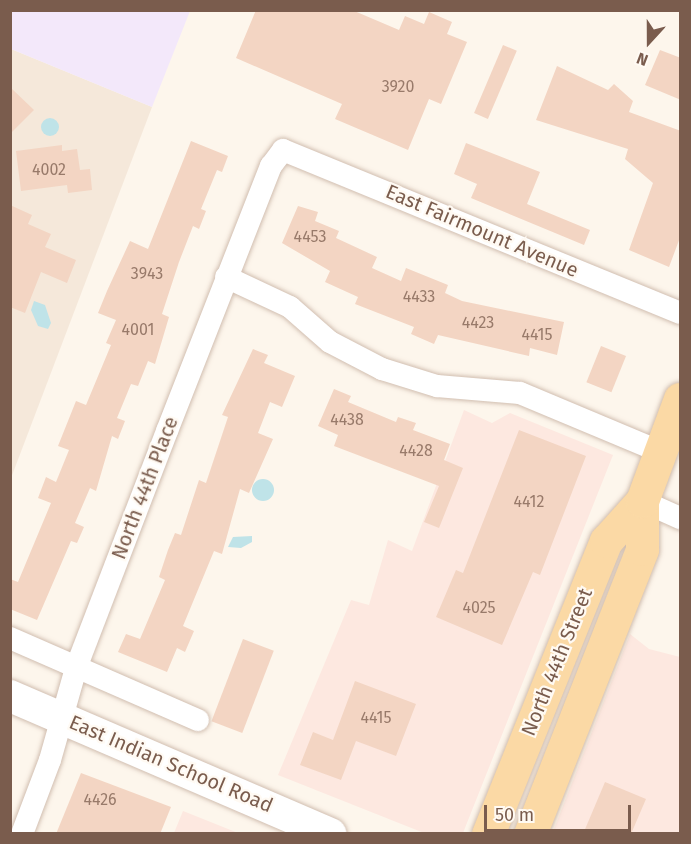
<!DOCTYPE html>
<html>
<head>
<meta charset="utf-8">
<style>
	body { margin:0 }
	#map { position:relative; width:691px; height:844px; overflow:hidden; background:#fdf6ec; font-family:"Fira Sans",sans-serif }
	div>[style] { position:absolute }
	.residential>* { inset:0; background:#f5e8da }
	.commercial>* { inset:0; background:#fde8e0 }
	.education>* { inset:0; background:#f3e8fa }
	.water>* { inset:0; background:#bfe3e8 }
	.round { border-radius:50% }
	.building>* { inset:0; background:#f3d5c3; transform-origin:0 0 }
	.roads { filter:drop-shadow(0 0 2px #d1beb0) drop-shadow(0 0 2px #d1beb0) }
	.street>* { height:22px; margin:-11px; padding:0 11px; transform-origin:11px; border-radius:11px; background:#fff }
	.secondary>* { height:32px; margin:-16px; padding:0 16px; transform-origin:16px; border-radius:16px; background:#fff }
	.primary>* { height:33px; margin:-16.5px; padding:0 16.5px; transform-origin:16.5px; border-radius:16.5px; background:#fbd9a5 }
	span { translate:-50% -50%; white-space:nowrap; text-align:center; line-height:1.15; -webkit-text-stroke:4.5px #fffaf3; paint-order:stroke }
	.number-label { font-size:16px; color:#987a6a }
	.number-label span { -webkit-text-stroke-width:0 }
	.street-label { font-size:20px; color:#7a5c4d }
	.frame { position:absolute; inset:0; border:12px solid #7a5c4d; pointer-events:none }
	.north { position:absolute; left:619px; top:12px; width:60px; height:60px; -webkit-text-stroke:4px #fffaf3; paint-order:stroke; rotate:201deg; font-size:16px; font-weight:700; line-height:24px; text-align:center; color:#7a5c4d }
	.north::after { content:''; display:block; margin:auto; width:21px; height:27px; background:#7a5c4d; clip-path:polygon(50% 0,100% 100%,50% 72%,0 100%) }
	.scale { position:absolute; left:484px; top:805px; width:147px; height:27px; box-sizing:border-box; border:3px solid #7a5c4d; border-top:0; padding-left:8px; font-size:18px; line-height:21px; white-space:nowrap; color:#7a5c4d; -webkit-text-stroke:4px #fffaf3; paint-order:stroke }
</style>
</head>
<body>
<div id="map">
	<div class="residential">
		<i style="clip-path:polygon(11px 49px,152px 107px,11px 478px)"></i>
	</div>
	<div class="commercial">
		<i style="clip-path:polygon(464px 410px,492px 423px,510px 413px,613px 455px,463px 833px,424px 833px,278px 775px,351px 600px,369px 605px,388px 540px,412px 551px)"></i>
		<i style="clip-path:polygon(630px 634px,649px 649px,680px 657px,680px 833px,552px 834px)"></i>
		<i style="clip-path:polygon(183px 811px,238px 833px,174px 833px)"></i>
	</div>
	<div class="education">
		<i style="clip-path:polygon(10px 11px,11px 10px,190px 11px,152px 107px,11px 49px)"></i>
	</div>
	<div class="water">
		<i class="round" style="left:41px;top:118px;width:18px;height:18px"></i>
		<i style="clip-path:polygon(34px 301px,45px 305px,51px 323px,48px 329px,38px 326px,31px 310px)"></i>
		<i class="round" style="left:252px;top:479px;width:22px;height:22px"></i>
		<i style="clip-path:polygon(252px 536px,252px 542px,241px 548px,228px 547px,233px 537px)"></i>
	</div>
	<div class="building">
		<i style="clip-path:polygon(256px 10px,352px 10px,399px 30px,405px 16px,424px 24px,429px 12px,452px 22px,447px 34px,467px 42px,441px 104px,429px 99px,408px 150px,335px 119px,342px 104px,236px 58px)"></i>
		<i style="left:503px;top:45px;width:15px;height:74px;rotate:23deg"></i>
		<i style="clip-path:polygon(660px 50px,681px 58px,681px 100px,645px 85px)"></i>
		<i style="clip-path:polygon(557px 66px,608px 90px,614px 84px,633px 101px,629px 112px,681px 131px,681px 235px,669px 267px,629px 250px,653px 183px,625px 159px,628px 149px,536px 120px)"></i>
		<i style="clip-path:polygon(10px 87px,34px 110px,10px 134px)"></i>
		<i style="clip-path:polygon(191px 141px,228px 156px,222px 172px,217px 170px,201px 209px,206px 211px,199px 229px,193px 226px,179px 262px,162px 314px,169px 317px,155px 364px,148px 361px,138px 386px,131px 384px,117px 418px,125px 421px,118px 439px,112px 436px,96px 491px,90px 488px,75px 523px,84px 527px,77px 543px,71px 541px,37px 620px,10px 609px,10px 579px,18px 582px,51px 503px,38px 498px,46px 477px,56px 482px,69px 450px,58px 446px,76px 401px,86px 405px,111px 345px,106px 343px,116px 320px,98px 313px,107px 291px,130px 241px,148px 249px)"></i>
		<i style="clip-path:polygon(466px 143px,540px 172px,527px 204px,590px 230px,584px 245px,471px 198px,477px 184px,454px 174px)"></i>
		<i style="clip-path:polygon(62px 145px,62px 151px,77px 149px,80px 170px,90px 169px,92px 190px,68px 193px,67px 185px,21px 191px,16px 151px)"></i>
		<i style="clip-path:polygon(10px 205px,32px 215px,28px 224px,51px 234px,45px 247px,76px 260px,67px 283px,41px 272px,25px 313px,10px 307px)"></i>
		<i style="clip-path:polygon(298px 206px,318px 212px,315px 221px,339px 231px,336px 238px,377px 257px,372px 268px,401px 281px,406px 268px,448px 285px,445px 293px,462px 301px,564px 322px,557px 355px,530px 348px,529px 356px,438px 335px,434px 344px,411px 334px,414px 327px,355px 304px,358px 297px,325px 282px,330px 271px,282px 243px)"></i>
		<i style="left:601px;top:346px;width:27px;height:39px;rotate:22deg"></i>
		<i style="clip-path:polygon(253px 349px,268px 355px,264px 363px,295px 376px,282px 407px,270px 402px,258px 433px,273px 439px,249px 493px,240px 489px,222px 554px,214px 551px,183px 626px,194px 631px,185px 652px,177px 648px,167px 672px,118px 652px,126px 634px,140px 639px,165px 580px,159px 577px,168px 550px,175px 533px,181px 535px,199px 480px,206px 483px,228px 417px,222px 415px)"></i>
		<i style="clip-path:polygon(334px 389px,351px 396px,348px 402px,396px 422px,398px 417px,416px 423px,413px 430px,450px 444px,444px 460px,463px 468px,439px 528px,424px 522px,439px 486px,334px 446px,338px 435px,318px 426px)"></i>
		<i style="clip-path:polygon(519px 430px,586px 456px,540px 575px,533px 572px,502px 645px,436px 617px,456px 570px,463px 573px)"></i>
		<i style="left:243px;top:639px;width:33px;height:88px;rotate:21deg"></i>
		<i style="clip-path:polygon(355px 681px,416px 704px,396px 756px,356px 741px,341px 780px,300px 765px,313px 732px,333px 740px)"></i>
		<i style="clip-path:polygon(81px 773px,171px 807px,160px 834px,56px 834px)"></i>
		<i style="clip-path:polygon(605px 782px,646px 799px,631px 834px,583px 834px)"></i>
	</div>
	<div class="roads">
		<div class="street">
			<i style="left:226px;top:277px;width:71px;rotate:25.1deg"></i>
			<i style="left:290px;top:307px;width:53px;rotate:41.2deg"></i>
			<i style="left:330px;top:342px;width:59px;rotate:27.4deg"></i>
			<i style="left:382px;top:369px;width:58px;rotate:17.2deg"></i>
			<i style="left:437px;top:386px;width:83px;rotate:4.8deg"></i>
			<i style="left:520px;top:393px;width:153px;rotate:22.7deg"></i>
			<i style="left:642px;top:501px;width:42px;rotate:24.1deg"></i>
			<i style="left:10px;top:638px;width:205px;rotate:23.6deg"></i>
			<i style="left:22px;top:834px;width:79px;rotate:-69.3deg"></i>
			<i style="left:50px;top:760px;width:96px;rotate:-74.2deg"></i>
			<i style="left:76px;top:668px;width:254px;rotate:-69deg"></i>
			<i style="left:167px;top:431px;width:285px;rotate:-68.6deg"></i>
			<i style="left:271px;top:166px;width:20px;rotate:-53deg"></i>
			<i style="left:283px;top:150px;width:429px;rotate:22.3deg"></i>
		</div>
		<div class="secondary">
			<i style="left:10px;top:696px;width:349px;rotate:23.3deg"></i>
		</div>
		<div class="primary">
			<i style="left:488px;top:834px;width:316px;rotate:-68.1deg"></i>
			<i style="left:606px;top:541px;width:54px;rotate:-48deg"></i>
			<i style="left:530px;top:834px;width:306px;rotate:-68.5deg"></i>
			<i style="left:642px;top:549px;width:48px;rotate:-90deg"></i>
			<i style="left:642px;top:501px;width:109px;rotate:-69.6deg"></i>
		</div>
	</div>
	<div class="number-label">
		<span style="left:398px;top:87px">3920</span>
		<span style="left:49px;top:170px">4002</span>
		<span style="left:310px;top:237px">4453</span>
		<span style="left:147px;top:274px">3943</span>
		<span style="left:419px;top:297px">4433</span>
		<span style="left:478px;top:323px">4423</span>
		<span style="left:138px;top:330px">4001</span>
		<span style="left:537px;top:335px">4415</span>
		<span style="left:347px;top:420px">4438</span>
		<span style="left:416px;top:451px">4428</span>
		<span style="left:529px;top:502px">4412</span>
		<span style="left:479px;top:608px">4025</span>
		<span style="left:376px;top:718px">4415</span>
		<span style="left:100px;top:800px">4426</span>
	</div>
	<div class="street-label">
		<span style="left:482px;top:231px;rotate:23deg">East Fairmount Avenue</span>
		<span style="left:145px;top:488px;rotate:-69deg">North 44th Place</span>
		<span style="left:557px;top:662px;rotate:-68deg">North 44th Street</span>
		<span style="left:171px;top:764px;rotate:23deg">East Indian School Road</span>
	</div>
	<div class="frame"></div>
	<div class="north">N</div>
	<div class="scale">50 m</div>
</div>
</body>
</html>
